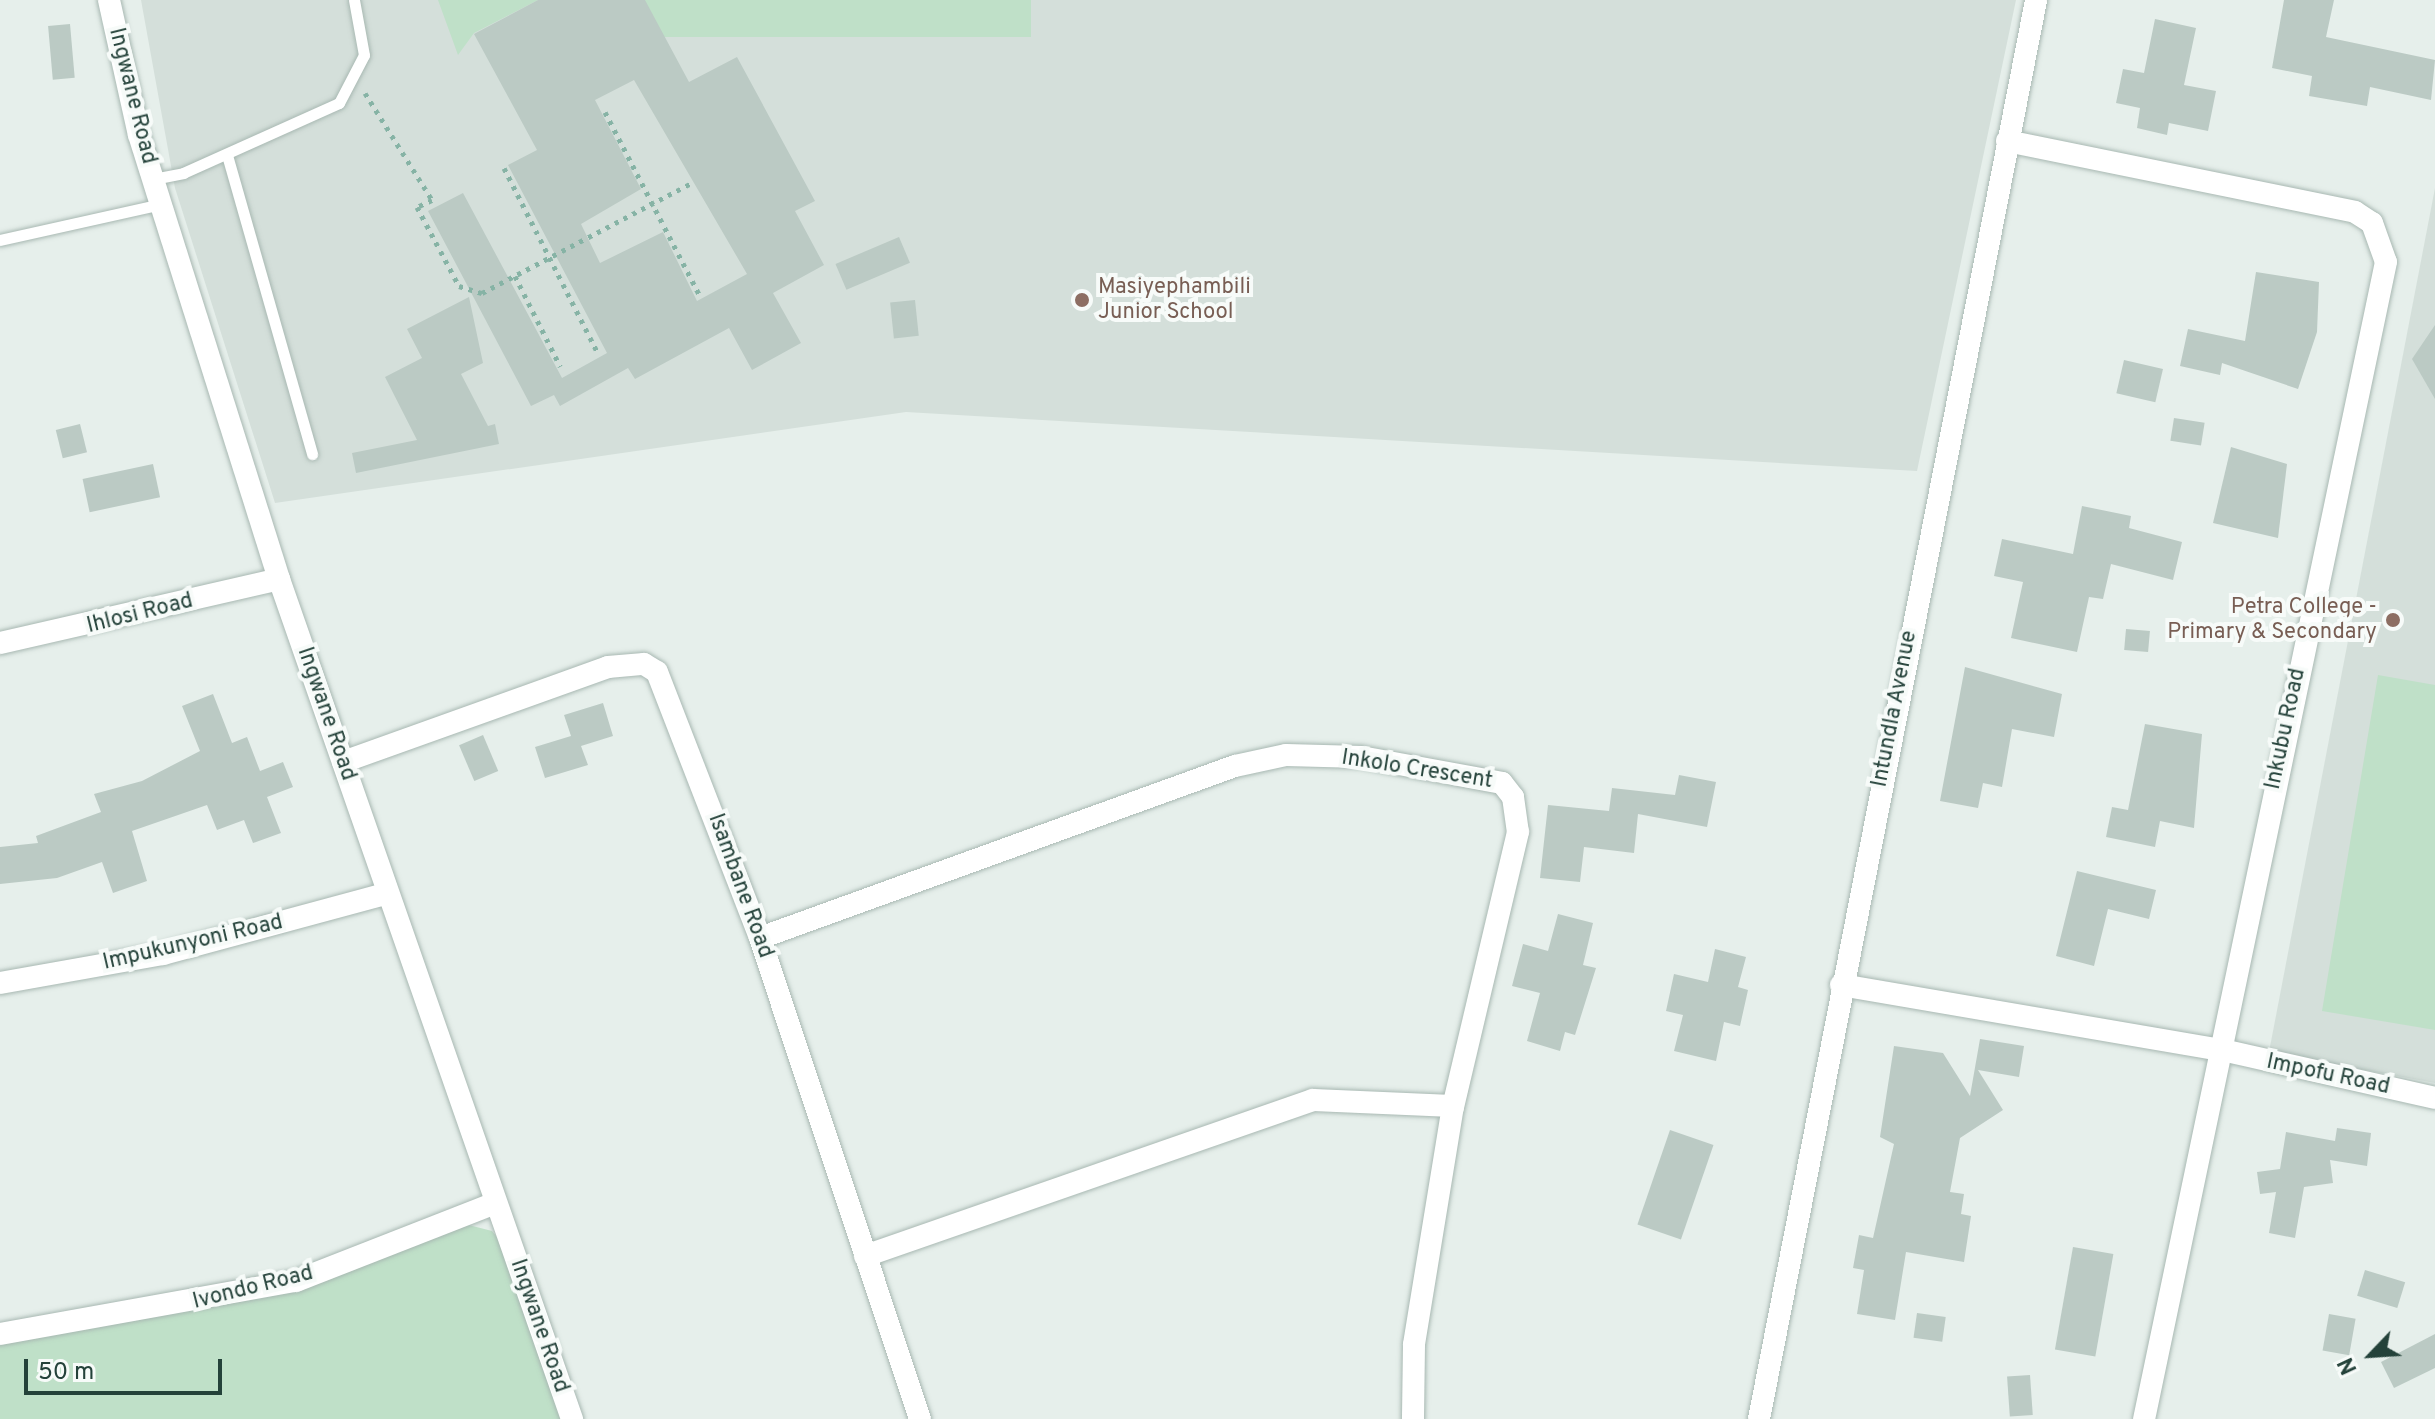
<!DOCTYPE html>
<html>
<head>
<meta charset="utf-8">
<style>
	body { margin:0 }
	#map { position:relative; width:2435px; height:1419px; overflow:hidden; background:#e6efeb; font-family:Overpass,sans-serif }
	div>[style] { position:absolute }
	.built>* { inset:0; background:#d4dfda }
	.green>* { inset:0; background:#bfe0c8; transform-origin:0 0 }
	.building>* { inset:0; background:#bbcac4; transform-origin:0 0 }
	.path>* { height:5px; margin-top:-2.5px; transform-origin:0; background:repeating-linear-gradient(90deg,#86b3a5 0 4px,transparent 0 10px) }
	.roads { filter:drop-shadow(0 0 2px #a8b8b2) drop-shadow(0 0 2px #a8b8b2) }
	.service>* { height:11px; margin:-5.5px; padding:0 5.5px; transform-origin:5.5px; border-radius:5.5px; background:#fff }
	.minor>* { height:22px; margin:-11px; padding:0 11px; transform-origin:11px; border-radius:11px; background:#fff }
	.dots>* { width:22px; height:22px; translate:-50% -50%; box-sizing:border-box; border:4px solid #f7fbf9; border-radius:50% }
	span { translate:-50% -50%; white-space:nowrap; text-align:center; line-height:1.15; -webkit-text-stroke:8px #f7fbf9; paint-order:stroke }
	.street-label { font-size:22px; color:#24423a }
	.education-label { font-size:22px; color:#785e54 }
	.left { translate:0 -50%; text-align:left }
	.right { translate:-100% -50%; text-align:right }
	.north { position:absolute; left:2331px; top:1315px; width:80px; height:80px; -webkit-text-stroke:6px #f7fbf9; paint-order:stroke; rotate:245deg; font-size:22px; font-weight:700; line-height:32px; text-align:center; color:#24423a }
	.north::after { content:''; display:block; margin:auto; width:28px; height:36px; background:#24423a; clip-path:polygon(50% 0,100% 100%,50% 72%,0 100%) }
	.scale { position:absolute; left:24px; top:1359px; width:198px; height:36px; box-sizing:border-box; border:4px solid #24423a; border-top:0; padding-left:10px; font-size:24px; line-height:28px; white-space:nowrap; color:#24423a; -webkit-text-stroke:6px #f7fbf9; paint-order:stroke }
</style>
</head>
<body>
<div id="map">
	<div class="built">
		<i style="clip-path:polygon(141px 0,2016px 0,1917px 471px,906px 412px,275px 503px,175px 188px)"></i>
		<i style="clip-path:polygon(2435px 188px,2435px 1083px,2269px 1052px)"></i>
	</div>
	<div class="green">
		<i style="clip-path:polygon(438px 0,538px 0,474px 33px,458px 55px)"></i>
		<i style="left:645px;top:0;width:386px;height:37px"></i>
		<i style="clip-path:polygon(2378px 675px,2435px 685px,2435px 1030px,2322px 1011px)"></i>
		<i style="clip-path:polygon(461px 1223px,492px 1231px,500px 1241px,562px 1419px,0 1419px,0 1345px,299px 1287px)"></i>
	</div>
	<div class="building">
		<i style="clip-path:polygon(evenodd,538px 0,645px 0,689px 82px,737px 57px,815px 201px,795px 211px,824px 265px,773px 293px,801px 343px,752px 370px,729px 328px,635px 379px,628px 368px,560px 406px,554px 395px,531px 406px,428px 211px,463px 193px,562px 378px,607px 353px,508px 165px,537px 150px,474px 34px,538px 0,634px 80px,747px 274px,697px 301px,663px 232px,600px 263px,581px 224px,641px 189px,595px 100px,634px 80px)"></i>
		<i style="clip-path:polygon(2284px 0,2334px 0,2326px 37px,2435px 60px,2431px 100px,2370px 87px,2367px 106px,2309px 96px,2312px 76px,2272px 68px)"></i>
		<i style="clip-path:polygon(2155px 19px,2196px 28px,2184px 85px,2216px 91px,2208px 131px,2169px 123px,2167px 135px,2137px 128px,2140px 108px,2116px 103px,2123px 69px,2144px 73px)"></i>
		<i style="left:70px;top:24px;width:54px;height:22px;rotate:85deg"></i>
		<i style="left:899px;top:237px;width:28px;height:69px;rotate:67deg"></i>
		<i style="clip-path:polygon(2256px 272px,2319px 282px,2317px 332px,2298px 389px,2222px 363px,2220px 375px,2180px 366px,2188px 329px,2245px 341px)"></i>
		<i style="clip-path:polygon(469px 297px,483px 363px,461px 374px,488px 426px,495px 424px,499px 444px,356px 473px,352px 453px,417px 440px,385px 377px,422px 358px,407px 329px)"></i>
		<i style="left:915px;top:300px;width:36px;height:25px;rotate:84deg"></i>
		<i style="clip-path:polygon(2435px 325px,2435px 399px,2412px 359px)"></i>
		<i style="left:2124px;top:360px;width:40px;height:34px;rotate:13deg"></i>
		<i style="left:2174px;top:418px;width:31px;height:23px;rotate:9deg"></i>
		<i style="left:80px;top:424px;width:29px;height:25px;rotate:76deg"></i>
		<i style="clip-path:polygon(2231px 447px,2287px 464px,2278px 538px,2213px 523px)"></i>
		<i style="left:153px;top:464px;width:34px;height:72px;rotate:78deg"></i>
		<i style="clip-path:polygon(2082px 506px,2131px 516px,2129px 528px,2182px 542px,2173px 580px,2111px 564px,2103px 599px,2089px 597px,2077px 652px,2011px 638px,2023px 582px,1994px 576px,2002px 539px,2073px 554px)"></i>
		<i style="left:2126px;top:629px;width:24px;height:21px;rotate:5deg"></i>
		<i style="clip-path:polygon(1965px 667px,2062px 694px,2054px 737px,2012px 729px,2002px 787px,1983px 783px,1978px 808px,1940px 801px)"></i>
		<i style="clip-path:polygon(213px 694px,232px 743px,247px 737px,260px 771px,283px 762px,293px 787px,267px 797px,281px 833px,253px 843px,244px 820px,217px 830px,207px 805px,132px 831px,147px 881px,113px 893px,102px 862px,57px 878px,0 884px,0 847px,38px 843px,36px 836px,101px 812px,94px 794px,142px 781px,200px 751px,182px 706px)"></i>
		<i style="clip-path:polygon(603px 703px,613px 736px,581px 746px,588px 765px,545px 778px,535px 747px,571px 736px,564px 715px)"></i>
		<i style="clip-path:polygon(2145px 724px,2202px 734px,2194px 828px,2160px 821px,2155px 847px,2106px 837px,2112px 807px,2128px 810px)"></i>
		<i style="left:483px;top:735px;width:39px;height:26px;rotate:67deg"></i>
		<i style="clip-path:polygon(1679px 775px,1716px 782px,1707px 827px,1638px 814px,1634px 853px,1584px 847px,1580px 882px,1540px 878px,1548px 805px,1609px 811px,1612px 788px,1675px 795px)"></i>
		<i style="clip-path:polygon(2077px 871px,2156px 890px,2149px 919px,2108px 909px,2094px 966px,2056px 956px)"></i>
		<i style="clip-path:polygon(1558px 914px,1593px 923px,1583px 965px,1596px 968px,1575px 1035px,1565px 1032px,1560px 1051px,1527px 1041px,1540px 993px,1512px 986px,1523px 944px,1548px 951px)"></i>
		<i style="clip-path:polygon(1715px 949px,1746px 957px,1738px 987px,1748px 990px,1740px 1026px,1724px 1022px,1716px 1061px,1674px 1051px,1683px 1015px,1666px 1011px,1674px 974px,1708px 982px)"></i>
		<i style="clip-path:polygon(1980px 1039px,2024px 1046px,2019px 1077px,1978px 1070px,2003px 1110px,1960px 1138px,1950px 1192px,1964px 1194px,1961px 1214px,1971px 1216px,1964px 1262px,1906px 1252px,1895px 1320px,1857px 1314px,1864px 1270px,1853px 1268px,1859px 1235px,1873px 1238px,1894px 1144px,1880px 1137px,1894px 1046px,1943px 1053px,1970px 1096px)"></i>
		<i style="clip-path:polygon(2337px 1128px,2371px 1133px,2367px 1166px,2330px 1160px,2333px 1183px,2304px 1187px,2295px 1238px,2269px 1233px,2276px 1192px,2260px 1194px,2257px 1172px,2280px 1169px,2286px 1132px,2335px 1141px)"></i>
		<i style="left:1670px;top:1130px;width:46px;height:100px;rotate:19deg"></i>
		<i style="left:2073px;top:1247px;width:41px;height:104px;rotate:10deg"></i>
		<i style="left:2365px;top:1270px;width:42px;height:27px;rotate:17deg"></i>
		<i style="left:1917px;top:1313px;width:29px;height:25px;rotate:8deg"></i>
		<i style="left:2329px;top:1314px;width:27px;height:37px;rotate:10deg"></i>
		<i style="clip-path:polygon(2435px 1334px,2435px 1368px,2394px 1388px,2381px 1362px)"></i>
		<i style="left:2030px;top:1375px;width:40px;height:23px;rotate:86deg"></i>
	</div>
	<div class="path">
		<i style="left:365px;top:93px;width:126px;rotate:57.9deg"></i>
		<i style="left:432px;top:200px;width:17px;rotate:155deg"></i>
		<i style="left:417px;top:207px;width:89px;rotate:62deg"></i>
		<i style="left:459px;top:286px;width:24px;rotate:17deg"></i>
		<i style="left:482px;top:293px;width:238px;rotate:-27.7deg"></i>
		<i style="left:605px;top:112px;width:205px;rotate:62.7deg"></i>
		<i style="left:504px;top:168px;width:205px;rotate:63.1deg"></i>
		<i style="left:515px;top:276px;width:101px;rotate:63.4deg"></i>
	</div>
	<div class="roads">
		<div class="service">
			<i style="left:227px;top:155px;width:311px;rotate:74.1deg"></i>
			<i style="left:153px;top:179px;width:31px;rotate:-11deg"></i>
			<i style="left:183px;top:173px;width:171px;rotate:-24.2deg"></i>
			<i style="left:339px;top:103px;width:54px;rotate:-62.5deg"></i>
			<i style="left:364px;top:55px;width:56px;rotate:-100.3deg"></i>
			<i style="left:0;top:240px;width:165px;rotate:-12.6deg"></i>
		</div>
		<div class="minor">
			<i style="left:109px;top:0;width:138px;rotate:77.5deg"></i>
			<i style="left:139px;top:135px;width:466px;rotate:72.5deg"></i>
			<i style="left:279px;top:579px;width:890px;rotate:70.77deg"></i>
			<i style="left:2007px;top:141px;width:355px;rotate:11.5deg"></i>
			<i style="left:2355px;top:212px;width:20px;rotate:33deg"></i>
			<i style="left:2372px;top:223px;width:41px;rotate:70.3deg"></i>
			<i style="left:2386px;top:262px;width:1182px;rotate:101.81deg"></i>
			<i style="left:0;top:643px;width:286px;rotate:-12.9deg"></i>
			<i style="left:343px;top:762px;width:282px;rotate:-19.7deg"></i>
			<i style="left:608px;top:667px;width:36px;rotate:-5deg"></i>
			<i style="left:644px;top:664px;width:15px;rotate:32deg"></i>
			<i style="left:657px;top:672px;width:285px;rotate:68.8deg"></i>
			<i style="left:760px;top:938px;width:507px;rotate:71.6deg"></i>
			<i style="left:760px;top:938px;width:505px;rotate:-19.91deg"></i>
			<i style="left:1235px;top:766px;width:52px;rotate:-12.2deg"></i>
			<i style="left:1286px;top:755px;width:75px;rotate:1.5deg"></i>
			<i style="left:1361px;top:757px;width:143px;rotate:10.4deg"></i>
			<i style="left:1502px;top:783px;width:18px;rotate:52deg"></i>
			<i style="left:1513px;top:797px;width:35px;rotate:82deg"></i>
			<i style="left:1518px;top:832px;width:282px;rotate:103.3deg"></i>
			<i style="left:1453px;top:1106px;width:242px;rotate:99.3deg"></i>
			<i style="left:1414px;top:1345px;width:74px;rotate:90.8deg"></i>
			<i style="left:0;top:983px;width:166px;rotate:-10.1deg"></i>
			<i style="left:163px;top:954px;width:230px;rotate:-15.1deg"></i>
			<i style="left:1841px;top:985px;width:387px;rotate:9.7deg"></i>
			<i style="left:2222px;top:1050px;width:218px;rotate:12.7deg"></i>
			<i style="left:865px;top:1256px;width:474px;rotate:-19.2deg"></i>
			<i style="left:1313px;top:1100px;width:140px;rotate:2.5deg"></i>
			<i style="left:0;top:1334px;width:301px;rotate:-10.2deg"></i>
			<i style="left:296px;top:1281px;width:214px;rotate:-21.4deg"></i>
			<i style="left:1759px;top:1419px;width:1446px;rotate:-78.95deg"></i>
		</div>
	</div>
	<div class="dots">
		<i style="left:1082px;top:300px;background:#8d6e63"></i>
		<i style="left:2393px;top:620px;background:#8d6e63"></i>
	</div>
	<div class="street-label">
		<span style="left:132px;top:96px;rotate:76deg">Ingwane Road</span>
		<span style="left:140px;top:614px;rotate:-14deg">Ihlosi Road</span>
		<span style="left:1895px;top:709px;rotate:-79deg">Intundla Avenue</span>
		<span style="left:326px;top:714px;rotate:71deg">Ingwane Road</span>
		<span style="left:2286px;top:729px;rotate:-78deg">Inkubu Road</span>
		<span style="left:1417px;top:770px;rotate:9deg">Inkolo Crescent</span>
		<span style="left:740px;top:886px;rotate:70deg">Isambane Road</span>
		<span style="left:193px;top:943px;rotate:-13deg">Impukunyoni Road</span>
		<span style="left:2328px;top:1075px;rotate:12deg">Impofu Road</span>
		<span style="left:253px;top:1288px;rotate:-14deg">Ivondo Road</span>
		<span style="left:539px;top:1326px;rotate:71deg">Ingwane Road</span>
	</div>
	<div class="education-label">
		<span class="left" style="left:1098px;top:300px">Masiyephambili<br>Junior School</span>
		<span class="right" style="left:2377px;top:620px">Petra College -<br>Primary &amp; Secondary</span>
	</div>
	<div class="north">N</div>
	<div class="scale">50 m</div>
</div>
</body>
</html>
